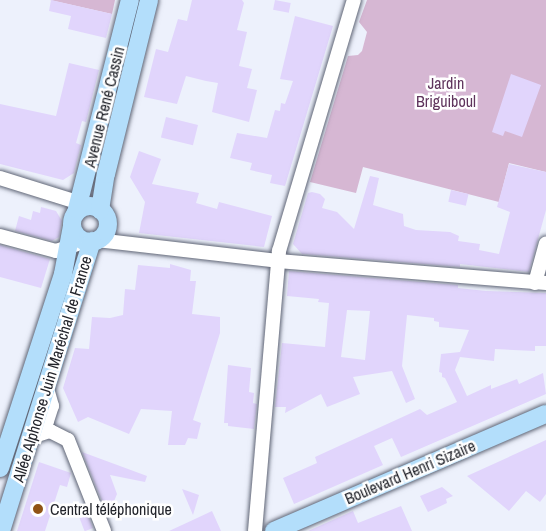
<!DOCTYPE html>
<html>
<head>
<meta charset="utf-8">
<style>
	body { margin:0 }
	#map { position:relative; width:546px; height:531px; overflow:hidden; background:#edf1fc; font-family:"Archivo Narrow",sans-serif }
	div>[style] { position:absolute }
	.green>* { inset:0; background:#d6b7d3 }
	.building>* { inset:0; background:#e1d5fc; transform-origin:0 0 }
	.roads { filter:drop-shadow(0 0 2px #606676) drop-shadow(0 0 2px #606676) }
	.minor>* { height:14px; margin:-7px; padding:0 7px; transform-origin:7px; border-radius:7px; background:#fff }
	.major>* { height:18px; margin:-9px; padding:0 9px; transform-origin:9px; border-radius:9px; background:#b3defb }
	.major>.ring { margin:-9px; padding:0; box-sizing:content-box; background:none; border:18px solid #b3defb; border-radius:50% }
	.dots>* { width:16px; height:16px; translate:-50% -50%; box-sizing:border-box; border:3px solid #fff; border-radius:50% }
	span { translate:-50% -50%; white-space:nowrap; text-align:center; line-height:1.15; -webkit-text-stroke:5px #fff; paint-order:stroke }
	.park-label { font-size:16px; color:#5f345c }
	.street-label { font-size:16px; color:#22242b }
	.poi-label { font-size:16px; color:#22242b }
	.left { translate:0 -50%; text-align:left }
</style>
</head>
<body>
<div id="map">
	<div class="green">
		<i style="clip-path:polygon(50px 0,115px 0,112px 14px)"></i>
		<i style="clip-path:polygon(367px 0,546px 0,546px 172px,509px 163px,499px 202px,363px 167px,356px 193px,310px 182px,348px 56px,358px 55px,362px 51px,367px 32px,359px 22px)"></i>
	</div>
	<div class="building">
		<i style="clip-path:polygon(51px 0,112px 14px,106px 38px,68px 29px,71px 16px,49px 11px)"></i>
		<i style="clip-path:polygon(192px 0,242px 0,244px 3px,237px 30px,247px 32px,239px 66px,252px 69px,247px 88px,257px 90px,249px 122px,212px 112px,218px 83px,206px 81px,186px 76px,177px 104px,144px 97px,156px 49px,168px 52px,178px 19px,187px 21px)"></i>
		<i style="left:275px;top:0;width:16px;height:10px;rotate:11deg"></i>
		<i style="clip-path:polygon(295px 16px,333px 26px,285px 186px,270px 183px,272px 175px,250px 170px,252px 163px,230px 158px,237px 133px,267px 138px,275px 110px,280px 111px,281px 103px,285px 104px,293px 81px,280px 79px)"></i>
		<i style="clip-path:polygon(69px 63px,99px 70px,86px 122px,82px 121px,76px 143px,81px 145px,74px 173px,63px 180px,0 164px,0 104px,56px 116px)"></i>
		<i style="clip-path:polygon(511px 74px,541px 85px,522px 137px,505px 131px,503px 136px,492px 132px)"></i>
		<i style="left:166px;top:117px;width:33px;height:21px;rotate:14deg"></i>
		<i style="clip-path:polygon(139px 151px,161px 159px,152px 184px,199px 193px,196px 203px,217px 209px,219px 202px,272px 216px,264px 247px,139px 233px,145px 202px,130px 177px)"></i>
		<i style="clip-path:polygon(509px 164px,546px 172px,546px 210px,529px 272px,460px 264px,460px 267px,302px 254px,293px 244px,308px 193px,312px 192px,320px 194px,325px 199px,322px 208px,337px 212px,354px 229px,370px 176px,379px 178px,373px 205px,403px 214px,404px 226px,416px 230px,450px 232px,459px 236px,458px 241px,480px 244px,479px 250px,499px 254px,510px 212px,497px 207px)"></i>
		<i style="left:451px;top:190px;width:18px;height:12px;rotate:13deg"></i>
		<i style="clip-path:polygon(41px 207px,56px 211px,62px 221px,59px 237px,52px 241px,15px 231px,19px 216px,31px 220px,33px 211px,40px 213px)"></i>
		<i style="clip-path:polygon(0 245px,50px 259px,41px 288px,0 277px)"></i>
		<i style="clip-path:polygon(170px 264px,191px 270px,190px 281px,196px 281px,192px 314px,220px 317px,220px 333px,193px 420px,201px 423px,197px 439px,188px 438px,185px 445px,168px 445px,172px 411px,141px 409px,129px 434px,88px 417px,78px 422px,63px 388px,75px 348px,89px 349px,92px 317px,110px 318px,123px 315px,125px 289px,135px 290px,138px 265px,170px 268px)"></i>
		<i style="clip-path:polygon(evenodd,289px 271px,458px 285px,458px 288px,486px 291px,546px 293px,546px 346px,535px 346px,535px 351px,495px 349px,494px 361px,460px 357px,455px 370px,467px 396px,491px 385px,491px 389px,517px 379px,519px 384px,543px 373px,546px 394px,401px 457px,392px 438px,374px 446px,383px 465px,294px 504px,283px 478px,317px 463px,315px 457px,420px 409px,427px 415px,457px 402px,445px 378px,442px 377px,442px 373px,439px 372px,441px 354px,460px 352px,469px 330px,439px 327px,439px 322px,434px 321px,434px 318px,407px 315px,402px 366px,415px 399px,406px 403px,392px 371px,353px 377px,360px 394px,327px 407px,321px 394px,285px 413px,286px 407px,275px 407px,282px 343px,325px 347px,329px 303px,318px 302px,319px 299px,287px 296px,289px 271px,347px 310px,370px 311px,365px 360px,341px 357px,347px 310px)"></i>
		<i style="clip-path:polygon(228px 365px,251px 368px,249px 392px,254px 393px,253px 403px,257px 404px,254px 429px,228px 426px,228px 423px,224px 423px)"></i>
		<i style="clip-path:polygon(546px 440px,546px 494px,540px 502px,526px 491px,509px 511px,467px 476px)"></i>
		<i style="clip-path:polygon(82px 452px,147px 476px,145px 482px,110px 475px,117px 494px,108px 516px)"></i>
		<i style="clip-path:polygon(39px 462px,71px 473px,67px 487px,60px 485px,45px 531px,17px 531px)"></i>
		<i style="clip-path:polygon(442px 487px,453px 496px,446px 499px,447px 503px,428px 512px,420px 496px)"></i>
		<i style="clip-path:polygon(182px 489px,199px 495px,193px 515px)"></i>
		<i style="clip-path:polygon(401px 506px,412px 531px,308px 531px,353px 511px,358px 523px)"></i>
		<i style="clip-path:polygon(212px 511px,221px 531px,169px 531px,195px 519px)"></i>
		<i style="left:88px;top:515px;width:14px;height:9px;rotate:69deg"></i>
	</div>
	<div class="roads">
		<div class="minor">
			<i style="left:0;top:178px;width:94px;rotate:17.3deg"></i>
			<i style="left:0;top:236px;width:58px;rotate:15deg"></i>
			<i style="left:56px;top:251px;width:33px;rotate:-18deg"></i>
			<i style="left:97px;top:240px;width:182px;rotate:6.6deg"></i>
			<i style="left:278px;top:261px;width:269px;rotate:4.7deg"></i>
			<i style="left:535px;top:283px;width:41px;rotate:-74.6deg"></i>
			<i style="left:37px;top:434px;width:16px;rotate:-52deg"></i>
			<i style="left:47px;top:421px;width:16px;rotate:-72deg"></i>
			<i style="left:52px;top:406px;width:19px;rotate:-106deg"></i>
			<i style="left:31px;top:437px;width:20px;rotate:-18deg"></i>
			<i style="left:50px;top:431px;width:20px;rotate:27deg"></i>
			<i style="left:68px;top:440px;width:98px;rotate:68.4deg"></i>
			<i style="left:255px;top:531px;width:281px;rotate:-85.1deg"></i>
			<i style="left:279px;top:251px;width:262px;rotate:-73.4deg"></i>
		</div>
		<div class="major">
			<i class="ring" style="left:72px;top:206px;width:18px;height:18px"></i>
			<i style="left:100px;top:210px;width:36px;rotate:-81deg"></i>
			<i style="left:106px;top:174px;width:179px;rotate:-76.1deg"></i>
			<i style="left:76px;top:213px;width:220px;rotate:-75.8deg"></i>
			<i style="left:0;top:468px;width:204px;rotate:-72deg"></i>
			<i style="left:63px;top:274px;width:49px;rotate:-79.4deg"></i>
			<i style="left:1px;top:531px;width:304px;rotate:-72.6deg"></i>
			<i style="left:274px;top:531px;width:296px;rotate:-23.3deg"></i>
		</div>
	</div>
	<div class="dots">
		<i style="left:38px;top:509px;background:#905316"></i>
	</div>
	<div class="park-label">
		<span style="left:446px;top:92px">Jardin<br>Briguiboul</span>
	</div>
	<div class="street-label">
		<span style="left:104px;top:107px;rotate:-76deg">Avenue René Cassin</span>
		<span style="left:52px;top:369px;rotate:-73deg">Allée Alphonse Juin Maréchal de France</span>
		<span style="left:410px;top:472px;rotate:-23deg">Boulevard Henri Sizaire</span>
	</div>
	<div class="poi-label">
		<span class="left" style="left:50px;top:509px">Central téléphonique</span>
	</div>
</div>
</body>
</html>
